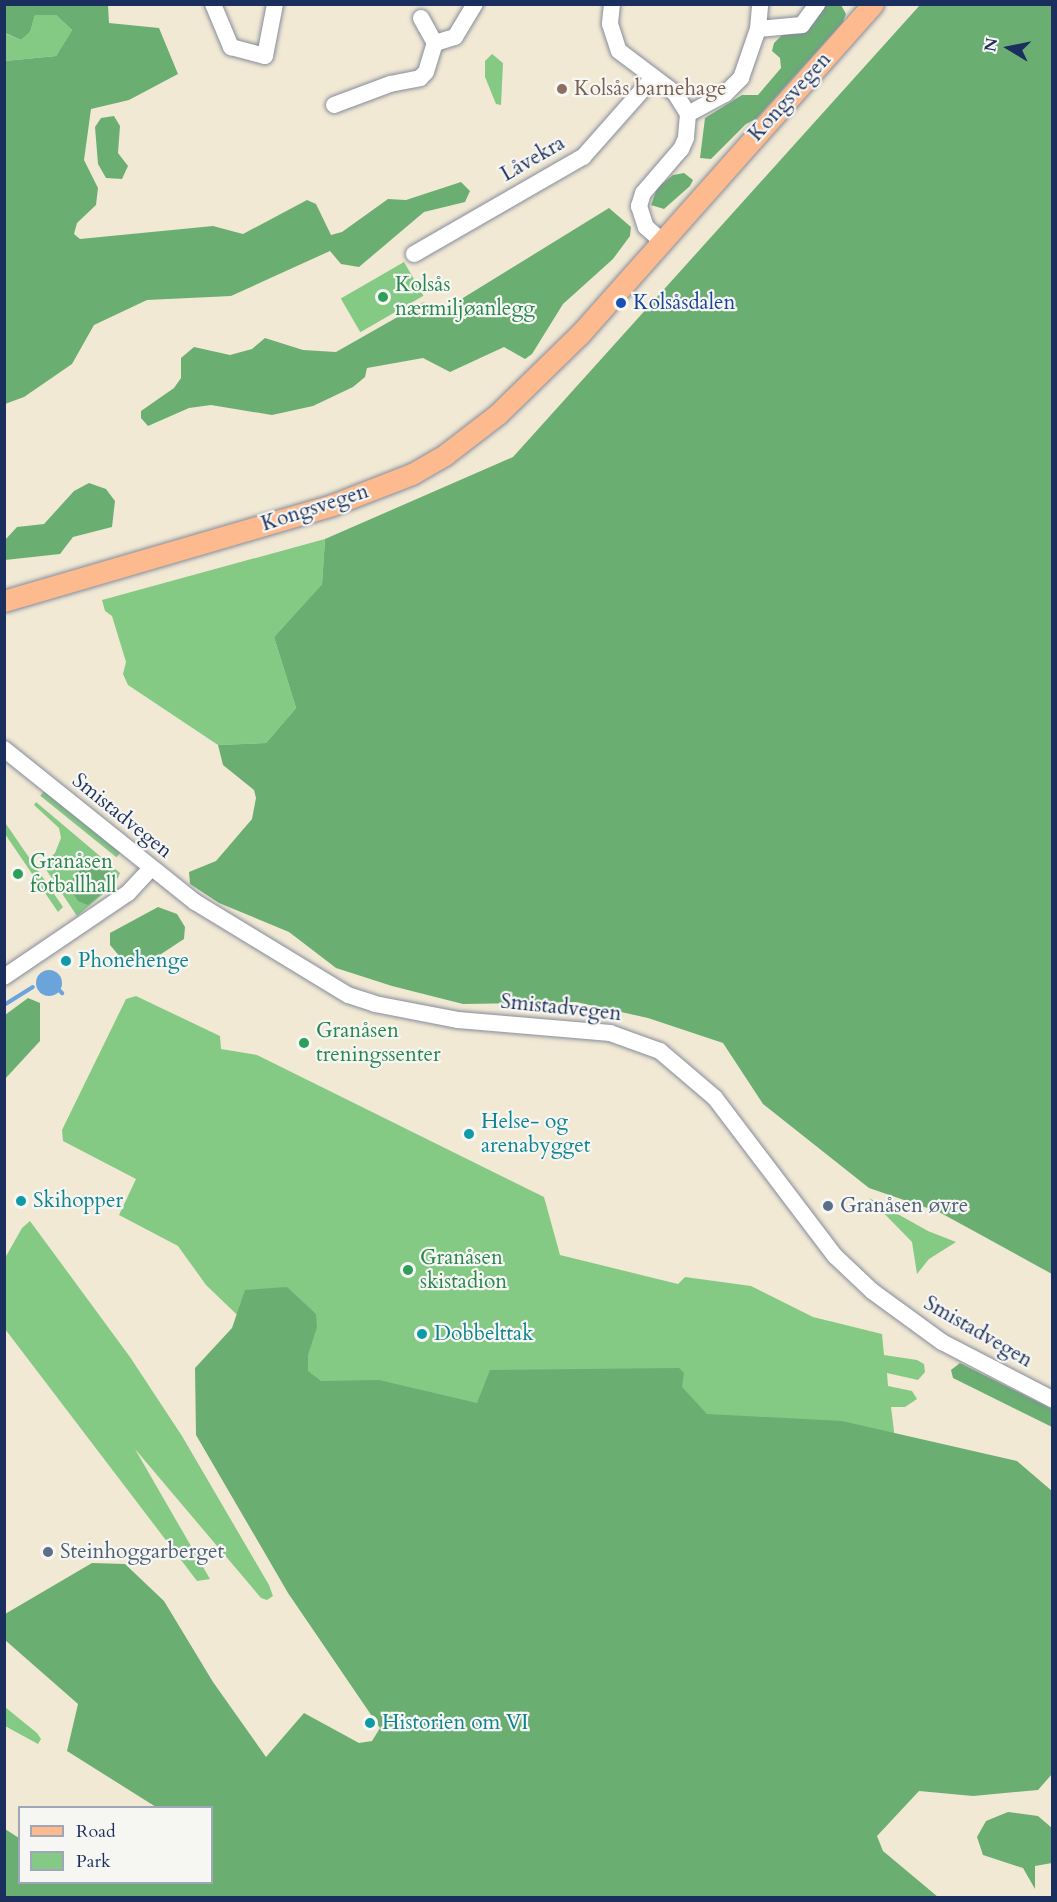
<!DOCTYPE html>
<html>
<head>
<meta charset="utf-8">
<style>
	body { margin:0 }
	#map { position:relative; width:1057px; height:1902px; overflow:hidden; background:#f2e9d5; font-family:Cardo,serif }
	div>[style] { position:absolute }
	.green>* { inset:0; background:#84ca85; transform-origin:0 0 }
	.forest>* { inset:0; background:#6bae72 }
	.water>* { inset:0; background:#6ba4da }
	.round { border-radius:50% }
	.stream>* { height:4px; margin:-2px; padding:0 2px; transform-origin:2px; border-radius:2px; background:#6ba4da }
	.roads { filter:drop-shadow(0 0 2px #868c9a) drop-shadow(0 0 2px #868c9a) }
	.minor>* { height:16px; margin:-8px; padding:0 8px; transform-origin:8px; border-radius:8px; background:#fff }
	.major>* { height:21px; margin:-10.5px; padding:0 10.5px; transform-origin:10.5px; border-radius:10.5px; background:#fcba8e }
	.dots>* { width:16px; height:16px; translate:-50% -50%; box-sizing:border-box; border:3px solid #f6f6f2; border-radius:50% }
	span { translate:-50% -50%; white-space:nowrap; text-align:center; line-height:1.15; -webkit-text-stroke:4.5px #f6f6f2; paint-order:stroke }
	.education-label { font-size:21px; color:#785e54 }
	.left { translate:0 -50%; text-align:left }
	.street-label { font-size:21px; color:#1b2f5e }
	.leisure-label { font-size:21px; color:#27864d }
	.transit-label { font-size:21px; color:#164399 }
	.culture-label { font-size:21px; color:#0d838f }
	.service-label { font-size:21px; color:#4e5e75 }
	.frame { position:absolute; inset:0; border:6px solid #1b2f5e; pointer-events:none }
	.legend { position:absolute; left:18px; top:1806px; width:195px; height:78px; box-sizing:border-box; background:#f6f6f2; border:2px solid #9ea6b7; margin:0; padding:8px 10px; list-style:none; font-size:18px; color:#1b2f5e }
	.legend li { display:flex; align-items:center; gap:12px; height:30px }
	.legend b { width:30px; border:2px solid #9ea6b7 }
	.north { position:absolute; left:979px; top:18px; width:60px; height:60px; -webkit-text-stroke:4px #f6f6f2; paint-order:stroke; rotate:280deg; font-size:16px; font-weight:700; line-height:24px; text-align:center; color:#1b2f5e }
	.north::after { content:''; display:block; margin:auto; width:21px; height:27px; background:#1b2f5e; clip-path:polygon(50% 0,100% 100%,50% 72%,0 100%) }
</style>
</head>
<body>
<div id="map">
	<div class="green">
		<i style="clip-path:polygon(35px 15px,56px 15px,72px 30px,56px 56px,5px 61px,4px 33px,21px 40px,30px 32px)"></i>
		<i style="clip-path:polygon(492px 54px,503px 63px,501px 105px,496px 104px,485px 77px,485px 61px)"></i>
		<i style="left:404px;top:262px;width:39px;height:73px;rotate:60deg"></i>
		<i style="clip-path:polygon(325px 539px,322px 584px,274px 637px,296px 708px,266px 743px,218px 745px,128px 685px,123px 674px,126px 662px,112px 616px,105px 611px,102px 600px)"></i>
		<i style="left:44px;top:791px;width:98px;height:6px;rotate:39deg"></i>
		<i style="clip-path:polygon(36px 802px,120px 873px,115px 884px,77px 916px,43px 865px,55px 853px,61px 838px,59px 828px,34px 805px)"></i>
		<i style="clip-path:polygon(4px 821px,63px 907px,58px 912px,5px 834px)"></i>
		<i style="clip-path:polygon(136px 996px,220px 1036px,221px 1049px,257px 1055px,544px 1197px,560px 1255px,678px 1284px,685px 1277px,751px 1286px,813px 1317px,882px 1334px,884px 1355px,917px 1360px,924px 1364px,925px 1372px,918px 1380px,887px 1373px,888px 1386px,912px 1391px,917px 1399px,905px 1407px,891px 1407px,897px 1455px,319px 1386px,285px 1361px,206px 1285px,178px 1246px,119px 1215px,136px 1179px,63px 1141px,62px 1130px,126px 999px)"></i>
		<i style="clip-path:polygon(869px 1198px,928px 1231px,956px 1242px,929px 1259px,917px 1274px,912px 1242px)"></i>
		<i style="clip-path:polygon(30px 1221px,130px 1357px,182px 1436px,269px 1585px,273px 1596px,267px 1600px,261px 1598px,135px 1449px,210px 1579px,197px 1581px,5px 1329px,5px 1258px,22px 1228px)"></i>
		<i style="clip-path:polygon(5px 1707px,37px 1733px,41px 1739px,38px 1744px,5px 1726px)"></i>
	</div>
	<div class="forest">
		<i style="clip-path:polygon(5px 4px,108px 5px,109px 23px,159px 28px,178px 74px,129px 100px,91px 109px,84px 160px,98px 188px,96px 205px,77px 223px,74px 234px,80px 239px,213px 226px,243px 234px,307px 200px,316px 204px,331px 235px,342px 232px,388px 199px,406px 200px,461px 182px,470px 191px,465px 202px,424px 212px,359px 267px,341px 264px,330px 251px,231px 296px,147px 300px,94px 325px,72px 364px,24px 397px,5px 404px,5px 61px,56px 56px,72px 30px,56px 15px,35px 15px,30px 32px,21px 40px,5px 33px)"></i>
		<i style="clip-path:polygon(825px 5px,841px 5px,846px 14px,843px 22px,756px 119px,746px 124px,711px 159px,700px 158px,705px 118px,742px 95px,758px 95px,781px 68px,780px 58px,772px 51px,774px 43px,785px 32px,801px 34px)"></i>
		<i style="clip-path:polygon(920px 5px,1052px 5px,1052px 1274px,939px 1212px,869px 1188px,763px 1104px,723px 1043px,648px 1018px,576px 1002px,463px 1004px,392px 986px,336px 968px,289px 932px,219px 903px,190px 884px,189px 872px,216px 861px,252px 819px,256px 798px,254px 790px,223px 765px,218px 745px,266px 743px,296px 708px,274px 637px,322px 584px,325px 539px,513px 457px)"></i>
		<i style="clip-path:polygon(114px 116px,120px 126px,118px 153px,128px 166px,122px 179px,106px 178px,98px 164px,95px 127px,101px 118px)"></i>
		<i style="clip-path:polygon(684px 173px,693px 180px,690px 186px,664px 209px,651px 205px,657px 188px,673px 175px)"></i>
		<i style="clip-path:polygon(609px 208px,631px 227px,630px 236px,613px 259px,563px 304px,532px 354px,525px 359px,504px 347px,450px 372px,423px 358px,367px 368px,365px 377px,353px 387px,313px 406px,272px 415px,211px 405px,189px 408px,148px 426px,141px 418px,141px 411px,174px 388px,181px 378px,181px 358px,194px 347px,230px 355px,252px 349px,265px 338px,303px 350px,336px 352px,424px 302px,437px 314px)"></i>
		<i style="clip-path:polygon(89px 483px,106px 489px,115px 501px,112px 527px,73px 537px,60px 554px,5px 560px,5px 540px,17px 527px,44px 524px,74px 491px)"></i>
		<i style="clip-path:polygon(96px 856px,113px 876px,112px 885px,88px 905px,78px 901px,70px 888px,74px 876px)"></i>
		<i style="clip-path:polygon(158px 907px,177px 914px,185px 927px,184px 939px,152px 960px,121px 958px,110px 945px,110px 933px)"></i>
		<i style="clip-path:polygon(28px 998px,40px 1003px,40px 1041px,5px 1079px,5px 1015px)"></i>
		<i style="clip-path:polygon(287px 1287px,316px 1314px,317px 1327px,308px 1355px,308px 1371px,321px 1381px,379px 1380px,477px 1403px,490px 1370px,679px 1368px,684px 1373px,682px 1387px,707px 1414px,842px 1421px,1017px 1461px,1052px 1491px,1052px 1774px,1038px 1790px,973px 1796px,919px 1791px,877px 1836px,883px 1851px,938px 1897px,5px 1897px,5px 1829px,19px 1838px,20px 1882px,212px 1882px,212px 1808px,156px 1807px,67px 1751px,78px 1704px,5px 1640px,5px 1614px,92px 1563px,125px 1564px,164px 1601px,213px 1682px,266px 1757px,304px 1713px,359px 1743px,372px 1741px,380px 1728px,288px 1593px,196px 1435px,195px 1368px,232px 1328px,245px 1290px)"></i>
		<i style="clip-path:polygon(960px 1363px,1052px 1409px,1052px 1427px,953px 1378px,951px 1370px)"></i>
		<i style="clip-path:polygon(1008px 1812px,1038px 1816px,1052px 1828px,1052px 1863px,1035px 1866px,1035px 1889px,1023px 1868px,983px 1855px,977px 1837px,986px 1821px)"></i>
	</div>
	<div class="water">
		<i class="round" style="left:36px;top:970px;width:26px;height:26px"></i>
	</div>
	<div class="stream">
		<i style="left:58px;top:989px;width:6px;rotate:45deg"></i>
		<i style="left:4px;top:1005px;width:34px;rotate:-32deg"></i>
	</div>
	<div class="roads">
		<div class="minor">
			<i style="left:213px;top:4px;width:47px;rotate:67.3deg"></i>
			<i style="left:231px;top:47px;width:35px;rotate:15deg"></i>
			<i style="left:265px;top:56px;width:53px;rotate:-79.1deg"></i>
			<i style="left:612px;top:4px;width:20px;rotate:96deg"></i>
			<i style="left:610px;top:24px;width:28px;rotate:72deg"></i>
			<i style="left:619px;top:51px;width:70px;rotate:36.9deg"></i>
			<i style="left:675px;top:93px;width:25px;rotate:58deg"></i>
			<i style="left:688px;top:114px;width:24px;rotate:95deg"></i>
			<i style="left:686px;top:138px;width:12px;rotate:114deg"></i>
			<i style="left:681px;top:149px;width:58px;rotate:130.8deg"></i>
			<i style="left:643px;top:193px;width:14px;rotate:107deg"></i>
			<i style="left:639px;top:206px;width:22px;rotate:72deg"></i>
			<i style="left:646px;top:227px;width:24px;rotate:42deg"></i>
			<i style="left:421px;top:18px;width:29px;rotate:61deg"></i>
			<i style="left:758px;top:29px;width:44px;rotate:-5.2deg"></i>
			<i style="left:802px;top:25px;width:26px;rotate:-54deg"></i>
			<i style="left:334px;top:105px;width:60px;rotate:-20.6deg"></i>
			<i style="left:390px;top:84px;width:31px;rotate:-11deg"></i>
			<i style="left:420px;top:78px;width:8px;rotate:-45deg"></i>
			<i style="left:426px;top:72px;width:30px;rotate:-73deg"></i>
			<i style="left:435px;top:43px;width:21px;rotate:-17deg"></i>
			<i style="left:455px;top:37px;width:39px;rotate:-59deg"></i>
			<i style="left:688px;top:114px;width:42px;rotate:-28.4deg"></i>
			<i style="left:725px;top:94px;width:23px;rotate:-45deg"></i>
			<i style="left:741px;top:78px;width:52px;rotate:-70.9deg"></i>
			<i style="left:758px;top:29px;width:25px;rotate:-85deg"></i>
			<i style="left:414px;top:254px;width:195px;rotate:-29.9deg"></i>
			<i style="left:583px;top:157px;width:106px;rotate:-48.5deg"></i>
			<i style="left:4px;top:749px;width:245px;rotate:38.7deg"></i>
			<i style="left:195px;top:902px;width:179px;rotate:31.3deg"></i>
			<i style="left:348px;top:995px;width:28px;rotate:18deg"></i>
			<i style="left:375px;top:1004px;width:85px;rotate:10.9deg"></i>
			<i style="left:458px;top:1020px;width:153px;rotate:4.9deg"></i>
			<i style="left:610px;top:1033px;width:53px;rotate:19.8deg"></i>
			<i style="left:660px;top:1051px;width:72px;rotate:40.5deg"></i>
			<i style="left:715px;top:1098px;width:198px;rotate:52.8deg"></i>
			<i style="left:835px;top:1256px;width:51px;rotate:43.4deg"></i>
			<i style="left:872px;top:1291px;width:87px;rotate:36.1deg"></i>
			<i style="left:942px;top:1342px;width:124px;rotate:27.4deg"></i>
			<i style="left:4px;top:977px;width:150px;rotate:-34.1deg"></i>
			<i style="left:128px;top:893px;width:33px;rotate:-47deg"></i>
		</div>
		<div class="major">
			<i style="left:4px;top:601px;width:342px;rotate:-16.3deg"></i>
			<i style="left:332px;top:505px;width:86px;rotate:-21.2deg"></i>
			<i style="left:412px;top:474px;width:39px;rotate:-30deg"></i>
			<i style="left:446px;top:454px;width:66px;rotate:-37.6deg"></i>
			<i style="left:498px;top:414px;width:115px;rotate:-44.3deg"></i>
			<i style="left:580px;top:334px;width:441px;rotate:-48.4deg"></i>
		</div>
	</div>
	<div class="dots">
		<i style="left:562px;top:89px;background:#8d6e63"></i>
		<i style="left:383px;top:297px;background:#2e9e5b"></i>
		<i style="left:621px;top:303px;background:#1a4fb4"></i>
		<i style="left:18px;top:874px;background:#2e9e5b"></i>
		<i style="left:66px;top:961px;background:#0f9aa8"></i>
		<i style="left:304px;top:1043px;background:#2e9e5b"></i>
		<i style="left:469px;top:1134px;background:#0f9aa8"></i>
		<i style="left:21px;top:1201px;background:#0f9aa8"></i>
		<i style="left:828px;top:1206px;background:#5c6f8a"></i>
		<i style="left:408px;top:1270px;background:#2e9e5b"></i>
		<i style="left:422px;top:1334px;background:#0f9aa8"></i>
		<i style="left:48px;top:1552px;background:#5c6f8a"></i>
		<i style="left:370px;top:1723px;background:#0f9aa8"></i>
	</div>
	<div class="education-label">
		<span class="left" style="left:574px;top:89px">Kolsås barnehage</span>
	</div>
	<div class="street-label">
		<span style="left:790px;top:97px;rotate:-48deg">Kongsvegen</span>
		<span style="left:533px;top:159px;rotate:-30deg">Låvekra</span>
		<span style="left:315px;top:508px;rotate:-18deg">Kongsvegen</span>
		<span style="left:122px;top:816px;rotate:39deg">Smistadvegen</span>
		<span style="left:561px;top:1008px;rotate:6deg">Smistadvegen</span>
		<span style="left:978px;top:1332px;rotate:30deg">Smistadvegen</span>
	</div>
	<div class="leisure-label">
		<span class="left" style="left:395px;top:297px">Kolsås<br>nærmiljøanlegg</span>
		<span class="left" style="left:30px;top:874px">Granåsen<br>fotballhall</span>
		<span class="left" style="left:316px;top:1043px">Granåsen<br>treningssenter</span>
		<span class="left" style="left:420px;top:1270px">Granåsen<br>skistadion</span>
	</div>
	<div class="transit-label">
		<span class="left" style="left:633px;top:303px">Kolsåsdalen</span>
	</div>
	<div class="culture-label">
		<span class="left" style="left:78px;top:961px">Phonehenge</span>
		<span class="left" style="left:481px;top:1134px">Helse- og<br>arenabygget</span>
		<span class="left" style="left:33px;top:1201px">Skihopper</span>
		<span class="left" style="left:434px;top:1334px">Dobbelttak</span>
		<span class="left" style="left:382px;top:1723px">Historien om VI</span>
	</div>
	<div class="service-label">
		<span class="left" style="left:840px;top:1206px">Granåsen øvre</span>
		<span class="left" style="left:60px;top:1552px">Steinhoggarberget</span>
	</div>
	<div class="frame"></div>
	<ul class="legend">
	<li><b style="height:8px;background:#fcba8e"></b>Road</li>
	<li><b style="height:16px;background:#84ca85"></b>Park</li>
	</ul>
	<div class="north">N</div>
</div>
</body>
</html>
